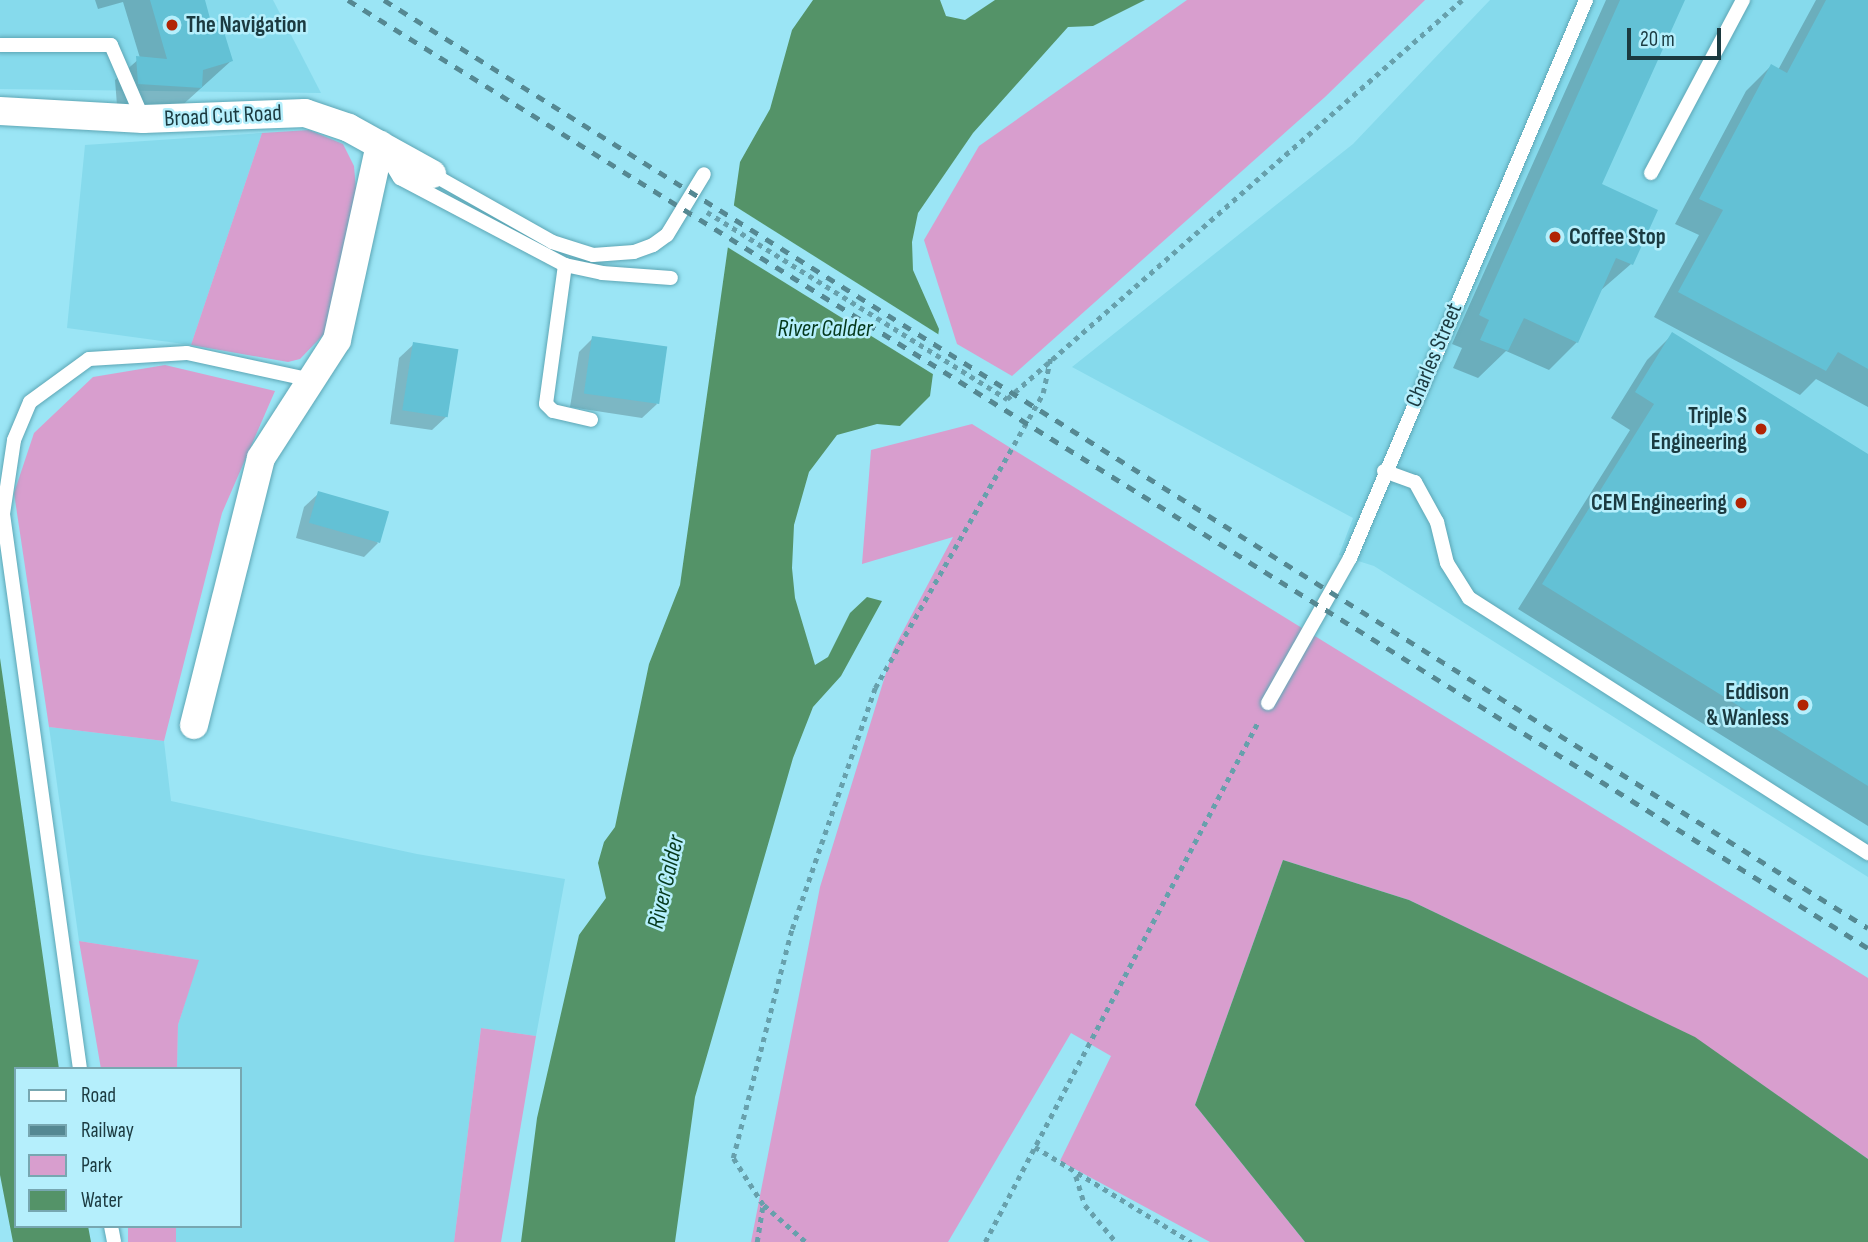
<!DOCTYPE html>
<html>
<head>
<meta charset="utf-8">
<style>
	body { margin:0 }
	#map { position:relative; width:1868px; height:1242px; overflow:hidden; background:#9be5f5; font-family:"Sofia Sans Condensed",sans-serif }
	div>[style] { position:absolute }
	.built>* { inset:0; background:#86daec }
	.green>* { inset:0; background:#d89ece; transform-origin:0 0 }
	.water>* { inset:0; background:#549368 }
	.pier>* { inset:0; background:#9be5f5 }
	.shadow>* { inset:0; background:#0003 }
	.building>* { inset:0; background:#63c1d5; transform-origin:0 0 }
	.path>* { height:4.5px; margin-top:-2.25px; transform-origin:0; background:repeating-linear-gradient(90deg,#67a0ac 0 5px,transparent 0 10px) }
	.roads { filter:drop-shadow(0 0 2px #5da6b5) drop-shadow(0 0 2px #5da6b5) }
	.service>* { height:14px; margin:-7px; padding:0 7px; transform-origin:7px; border-radius:7px; background:#fff }
	.minor>* { height:28px; margin:-14px; padding:0 14px; transform-origin:14px; border-radius:14px; background:#fff }
	.rail>* { height:5px; margin-top:-2.5px; transform-origin:0; background:repeating-linear-gradient(90deg,#558892 0 9px,transparent 0 18px) }
	.dots>* { width:19px; height:19px; translate:-50% -50%; box-sizing:border-box; border:4px solid #b5effc; border-radius:50% }
	span { translate:-50% -50%; white-space:nowrap; text-align:center; line-height:1.15; -webkit-text-stroke:5px #b5effc; paint-order:stroke }
	.poi-label { font-size:23px; color:#1b3a40; font-weight:700 }
	.left { translate:0 -50%; text-align:left }
	.right { translate:-100% -50%; text-align:right }
	.street-label { font-size:23px; color:#1b3a40 }
	.water-label { font-size:24px; color:#05391c; font-style:italic }
	.legend { position:absolute; left:14px; top:1067px; width:228px; height:161px; box-sizing:border-box; background:#b5effc; border:2px solid #77a7b1; margin:0; padding:9px 12px; list-style:none; font-size:21px; color:#1b3a40 }
	.legend li { display:flex; align-items:center; gap:14px; height:35px }
	.legend b { width:35px; border:2px solid #77a7b1 }
	.scale { position:absolute; left:1627px; top:28px; width:94px; height:32px; box-sizing:border-box; border:4px solid #1b3a40; border-top:0; padding-left:9px; font-size:21px; line-height:24px; white-space:nowrap; color:#1b3a40; -webkit-text-stroke:5px #b5effc; paint-order:stroke }
</style>
</head>
<body>
<div id="map">
	<div class="built">
		<i style="clip-path:polygon(0 0,273px 0,321px 93px,0 89px)"></i>
		<i style="clip-path:polygon(1490px 0,1868px 0,1868px 877px,1374px 566px,1339px 555px,1353px 518px,1072px 367px,1353px 144px)"></i>
		<i style="clip-path:polygon(262px 133px,191px 345px,67px 328px,85px 145px)"></i>
		<i style="clip-path:polygon(49px 727px,164px 741px,171px 801px,417px 854px,565px 879px,536px 1036px,481px 1028px,454px 1242px,175px 1242px,176px 1226px,240px 1226px,240px 1069px,177px 1069px,178px 1025px,198px 960px,79px 941px)"></i>
	</div>
	<div class="green">
		<i style="clip-path:polygon(1187px 0,1425px 0,1325px 97px,1012px 376px,957px 344px,924px 240px,979px 146px)"></i>
		<i style="clip-path:polygon(309px 130px,343px 144px,354px 166px,356px 189px,325px 333px,300px 359px,288px 362px,191px 345px,262px 133px)"></i>
		<i style="clip-path:polygon(165px 365px,275px 391px,222px 513px,164px 741px,49px 727px,14px 493px,34px 433px,93px 377px)"></i>
		<i style="clip-path:polygon(972px 424px,1868px 978px,1868px 1159px,1694px 1037px,1409px 900px,1283px 860px,1195px 1105px,1305px 1242px,1210px 1242px,1060px 1161px,1111px 1056px,1071px 1033px,948px 1242px,751px 1242px,820px 887px,893px 650px,953px 537px,862px 564px,871px 450px)"></i>
		<i style="clip-path:polygon(79px 941px,199px 960px,178px 1025px,177px 1069px,101px 1069px)"></i>
		<i style="clip-path:polygon(481px 1028px,536px 1036px,501px 1242px,454px 1242px)"></i>
		<i style="left:128px;top:1226px;width:48px;height:16px"></i>
	</div>
	<div class="water">
		<i style="clip-path:polygon(813px 0,940px 0,946px 16px,965px 20px,995px 0,1145px 0,1093px 26px,1068px 27px,973px 133px,918px 213px,912px 242px,913px 270px,939px 329px,930px 396px,900px 426px,877px 424px,837px 435px,809px 472px,794px 525px,792px 568px,795px 598px,815px 665px,828px 657px,850px 613px,867px 597px,882px 601px,841px 676px,813px 707px,793px 758px,695px 1097px,675px 1242px,521px 1242px,537px 1118px,579px 935px,606px 898px,598px 863px,604px 842px,615px 827px,649px 664px,680px 585px,740px 162px,770px 109px,792px 30px)"></i>
		<i style="clip-path:polygon(0 658px,59px 1069px,16px 1069px,16px 1226px,88px 1226px,91px 1242px,13px 1242px,0 1175px)"></i>
		<i style="clip-path:polygon(1283px 860px,1409px 900px,1695px 1037px,1868px 1159px,1868px 1242px,1305px 1242px,1195px 1105px)"></i>
	</div>
	<div class="pier">
		<i style="clip-path:polygon(730px 203px,941px 336px,936px 376px,724px 245px)"></i>
	</div>
	<div class="shadow">
		<i style="clip-path:polygon(95px 0,203px 0,210px 24px,231px 61px,178px 109px,117px 105px,115px 80px,140px 58px,123px 2px,98px 9px)"></i>
		<i style="clip-path:polygon(1606px 0,1683px 0,1600px 185px,1655px 211px,1631px 264px,1600px 291px,1577px 342px,1549px 370px,1506px 351px,1478px 378px,1453px 368px,1462px 348px,1452px 344px)"></i>
		<i style="clip-path:polygon(1816px 0,1868px 0,1868px 407px,1816px 379px,1800px 395px,1654px 317px,1699px 235px,1675px 224px,1746px 91px,1771px 66px,1778px 70px)"></i>
		<i style="clip-path:polygon(1672px 335px,1868px 456px,1868px 826px,1518px 609px,1630px 430px,1611px 418px,1647px 360px)"></i>
		<i style="clip-path:polygon(593px 338px,657px 404px,642px 418px,570px 407px,579px 352px)"></i>
		<i style="clip-path:polygon(414px 344px,447px 416px,432px 430px,390px 424px,399px 358px)"></i>
		<i style="clip-path:polygon(319px 493px,378px 543px,364px 557px,296px 538px,304px 507px)"></i>
	</div>
	<div class="building">
		<i style="clip-path:polygon(150px 0,205px 0,211px 22px,220px 19px,233px 61px,203px 70px,202px 88px,138px 84px,136px 56px,167px 59px)"></i>
		<i style="clip-path:polygon(1620px 0,1685px 0,1602px 184px,1658px 210px,1633px 265px,1616px 258px,1578px 343px,1524px 318px,1508px 351px,1480px 340px,1489px 320px,1479px 315px)"></i>
		<i style="clip-path:polygon(1826px 0,1868px 0,1868px 369px,1838px 352px,1826px 371px,1678px 292px,1723px 210px,1699px 199px,1771px 64px,1787px 73px)"></i>
		<i style="clip-path:polygon(1672px 332px,1868px 454px,1868px 786px,1542px 584px,1654px 404px,1635px 392px)"></i>
		<i style="left:592px;top:336px;width:76px;height:58px;rotate:8deg"></i>
		<i style="left:413px;top:342px;width:46px;height:69px;rotate:9deg"></i>
		<i style="left:318px;top:491px;width:74px;height:33px;rotate:16deg"></i>
	</div>
	<div class="path">
		<i style="left:707px;top:212px;width:354px;rotate:31.9deg"></i>
		<i style="left:1007px;top:399px;width:605px;rotate:-41.25deg"></i>
		<i style="left:1035px;top:1147px;width:183px;rotate:31.3deg"></i>
		<i style="left:1076px;top:1176px;width:30px;rotate:73deg"></i>
		<i style="left:1085px;top:1205px;width:48px;rotate:50deg"></i>
		<i style="left:764px;top:1205px;width:56px;rotate:41.4deg"></i>
		<i style="left:757px;top:1242px;width:37px;rotate:-81deg"></i>
		<i style="left:763px;top:1205px;width:56px;rotate:-122.6deg"></i>
		<i style="left:733px;top:1158px;width:236px;rotate:-75.6deg"></i>
		<i style="left:792px;top:929px;width:255px;rotate:-71deg"></i>
		<i style="left:875px;top:688px;width:339px;rotate:-60.3deg"></i>
		<i style="left:1043px;top:393px;width:38px;rotate:-78deg"></i>
		<i style="left:985px;top:1242px;width:587px;rotate:-62.3deg"></i>
	</div>
	<div class="roads">
		<div class="service">
			<i style="left:0;top:45px;width:111px"></i>
			<i style="left:111px;top:45px;width:81px;rotate:66.6deg"></i>
			<i style="left:386px;top:155px;width:27px;rotate:59deg"></i>
			<i style="left:400px;top:178px;width:187px;rotate:27.8deg"></i>
			<i style="left:565px;top:265px;width:38px;rotate:12deg"></i>
			<i style="left:602px;top:273px;width:69px;rotate:4.1deg"></i>
			<i style="left:1651px;top:173px;width:196px;rotate:-62deg"></i>
			<i style="left:432px;top:174px;width:138px;rotate:29.5deg"></i>
			<i style="left:552px;top:242px;width:43px;rotate:17.6deg"></i>
			<i style="left:593px;top:255px;width:41px;rotate:-4.2deg"></i>
			<i style="left:634px;top:252px;width:20px;rotate:-20deg"></i>
			<i style="left:653px;top:245px;width:17px;rotate:-36deg"></i>
			<i style="left:667px;top:235px;width:71px;rotate:-58.8deg"></i>
			<i style="left:565px;top:265px;width:140px;rotate:97.8deg"></i>
			<i style="left:546px;top:404px;width:10px;rotate:45deg"></i>
			<i style="left:553px;top:411px;width:39px;rotate:13deg"></i>
			<i style="left:1384px;top:471px;width:33px;rotate:20deg"></i>
			<i style="left:1415px;top:482px;width:46px;rotate:61.2deg"></i>
			<i style="left:1437px;top:522px;width:42px;rotate:76.3deg"></i>
			<i style="left:1447px;top:563px;width:41px;rotate:57.8deg"></i>
			<i style="left:1469px;top:598px;width:474px;rotate:32.6deg"></i>
			<i style="left:1268px;top:703px;width:167px;rotate:-60.5deg"></i>
			<i style="left:1350px;top:558px;width:606px;rotate:-67.07deg"></i>
			<i style="left:80px;top:1069px;width:560px;rotate:-97.9deg"></i>
			<i style="left:3px;top:514px;width:75px;rotate:-81.5deg"></i>
			<i style="left:14px;top:440px;width:41px;rotate:-67.2deg"></i>
			<i style="left:30px;top:402px;width:73px;rotate:-36.1deg"></i>
			<i style="left:89px;top:359px;width:98px;rotate:-3.5deg"></i>
			<i style="left:187px;top:353px;width:128px;rotate:12.2deg"></i>
			<i style="left:111px;top:1226px;width:16px;rotate:79deg"></i>
		</div>
		<div class="minor">
			<i style="left:0;top:111px;width:143px;rotate:3.2deg"></i>
			<i style="left:143px;top:119px;width:162px;rotate:-2.1deg"></i>
			<i style="left:305px;top:113px;width:46px;rotate:18.8deg"></i>
			<i style="left:349px;top:128px;width:95px;rotate:29deg"></i>
			<i style="left:194px;top:725px;width:275px;rotate:-75.9deg"></i>
			<i style="left:261px;top:458px;width:140px;rotate:-57.2deg"></i>
			<i style="left:337px;top:340px;width:200px;rotate:-77.6deg"></i>
		</div>
	</div>
	<div class="rail">
		<i style="left:348px;top:0;width:1791px;rotate:31.95deg"></i>
		<i style="left:384px;top:0;width:1750px;rotate:32.02deg"></i>
	</div>
	<div class="dots">
		<i style="left:172px;top:25px;background:#b12405"></i>
		<i style="left:1555px;top:237px;background:#b12405"></i>
		<i style="left:1761px;top:429px;background:#b12405"></i>
		<i style="left:1741px;top:503px;background:#b12405"></i>
		<i style="left:1803px;top:705px;background:#b12405"></i>
	</div>
	<div class="poi-label">
		<span class="left" style="left:186px;top:25px">The Navigation</span>
		<span class="left" style="left:1569px;top:237px">Coffee Stop</span>
		<span class="right" style="left:1747px;top:429px">Triple S<br>Engineering</span>
		<span class="right" style="left:1727px;top:503px">CEM Engineering</span>
		<span class="right" style="left:1789px;top:705px">Eddison<br>&amp; Wanless</span>
	</div>
	<div class="street-label">
		<span style="left:223px;top:116px;rotate:-3deg">Broad Cut Road</span>
		<span style="left:1434px;top:355px;rotate:-67deg">Charles Street</span>
	</div>
	<div class="water-label">
		<span style="left:825px;top:329px">River Calder</span>
		<span style="left:666px;top:882px;rotate:-77deg">River Calder</span>
	</div>
	<ul class="legend">
	<li><b style="height:9px;background:#fff"></b>Road</li>
	<li><b style="height:9px;background:#558892"></b>Railway</li>
	<li><b style="height:19px;background:#d89ece"></b>Park</li>
	<li><b style="height:19px;background:#549368"></b>Water</li>
	</ul>
	<div class="scale">20 m</div>
</div>
</body>
</html>
